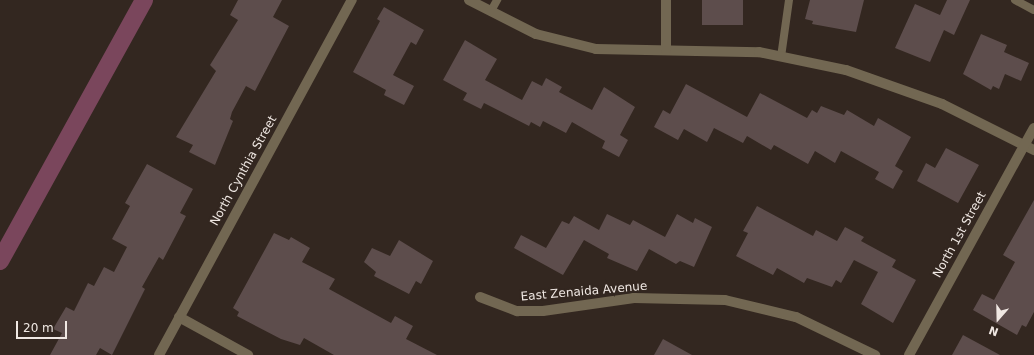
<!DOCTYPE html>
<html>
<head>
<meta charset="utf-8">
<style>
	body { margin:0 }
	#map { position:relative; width:1034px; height:355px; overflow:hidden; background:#332720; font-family:"DejaVu Sans",sans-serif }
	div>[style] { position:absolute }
	.canal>* { height:18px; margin:-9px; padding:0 9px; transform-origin:9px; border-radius:9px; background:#7a465c }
	.building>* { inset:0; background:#5d4d4c; transform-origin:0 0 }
	.lane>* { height:8px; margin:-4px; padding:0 4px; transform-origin:4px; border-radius:4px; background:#726752 }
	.street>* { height:10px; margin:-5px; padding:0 5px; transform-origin:5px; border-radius:5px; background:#726752 }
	span { translate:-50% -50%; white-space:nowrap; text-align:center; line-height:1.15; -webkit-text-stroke:4px #332720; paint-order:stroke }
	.street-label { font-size:12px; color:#f0e8e3 }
	.north { position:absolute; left:978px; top:299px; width:40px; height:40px; -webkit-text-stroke:3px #332720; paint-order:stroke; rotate:200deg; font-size:11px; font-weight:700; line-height:16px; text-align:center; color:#f0e8e3 }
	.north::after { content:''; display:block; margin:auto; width:14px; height:18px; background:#f0e8e3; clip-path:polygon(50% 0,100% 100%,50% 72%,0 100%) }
	.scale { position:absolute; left:16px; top:321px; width:51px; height:18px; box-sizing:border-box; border:2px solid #f0e8e3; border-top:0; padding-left:5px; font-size:12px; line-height:14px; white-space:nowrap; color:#f0e8e3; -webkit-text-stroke:3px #332720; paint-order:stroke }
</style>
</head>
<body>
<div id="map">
	<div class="canal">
		<i style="left:0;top:261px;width:298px;rotate:-61.1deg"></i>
	</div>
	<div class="building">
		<i style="clip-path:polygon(238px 0,282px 0,273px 17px,289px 26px,255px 91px,246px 86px,232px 112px,230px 119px,233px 121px,215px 165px,189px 152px,193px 145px,176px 137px,216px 71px,210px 65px,238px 20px,230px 15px)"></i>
		<i style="left:702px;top:0;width:41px;height:25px"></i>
		<i style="clip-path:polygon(810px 0,864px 0,856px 32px,812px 24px,813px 21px,805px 19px)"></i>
		<i style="clip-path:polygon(947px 0,970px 0,954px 35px,944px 30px,930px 62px,895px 48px,915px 4px,940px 15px)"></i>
		<i style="clip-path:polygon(384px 7px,424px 30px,416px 45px,411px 42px,393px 75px,414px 86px,404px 105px,384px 95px,386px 90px,353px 72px,380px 21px,377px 19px)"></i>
		<i style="clip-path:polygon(981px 34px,1007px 45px,1004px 52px,1029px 63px,1021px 81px,1005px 74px,999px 89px,993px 86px,991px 90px,963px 74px)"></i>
		<i style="clip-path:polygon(465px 40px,497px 59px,485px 80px,522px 100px,532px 81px,542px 86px,546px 78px,562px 87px,559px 92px,592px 110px,604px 87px,635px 107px,620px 135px,628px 140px,619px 157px,602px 148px,605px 141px,572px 122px,566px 133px,543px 121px,540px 127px,531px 122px,529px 126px,484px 103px,481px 109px,463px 100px,467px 93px,443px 80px)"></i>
		<i style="clip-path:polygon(686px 84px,747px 117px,760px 93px,807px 118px,812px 110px,817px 113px,821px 106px,844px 115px,847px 110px,874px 126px,878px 118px,911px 137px,895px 166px,903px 171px,893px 189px,875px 179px,879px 172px,841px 151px,835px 163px,815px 151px,808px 164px,774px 145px,771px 150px,747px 136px,743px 143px,714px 128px,707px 142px,684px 129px,678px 140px,654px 127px,663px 110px,670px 114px)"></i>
		<i style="clip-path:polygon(946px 148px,979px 165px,958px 203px,917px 181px,926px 163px,935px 168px)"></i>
		<i style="clip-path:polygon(147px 164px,193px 189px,180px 213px,186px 216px,163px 260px,159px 257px,142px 287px,145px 289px,112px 355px,100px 348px,96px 355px,50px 355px,62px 333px,53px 329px,66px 307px,74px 311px,88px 283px,94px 286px,104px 267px,114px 272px,127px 247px,112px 239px,130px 206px,125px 203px)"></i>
		<i style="clip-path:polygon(1034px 200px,1034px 312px,1026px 327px,1022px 325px,1017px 335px,973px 310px,982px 294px,994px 300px,1015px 262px,1003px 255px)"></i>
		<i style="clip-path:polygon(757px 206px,813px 236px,816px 230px,837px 241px,845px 227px,864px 237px,861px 241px,896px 260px,892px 267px,916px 280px,893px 323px,861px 304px,878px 272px,854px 260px,841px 283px,836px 280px,832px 287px,807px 278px,804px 283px,777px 268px,773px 275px,736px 256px,748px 233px,743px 231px)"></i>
		<i style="clip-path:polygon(607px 214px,630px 225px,633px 220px,665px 237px,677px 214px,693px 223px,695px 218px,712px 227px,694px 267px,680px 261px,676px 264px,649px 249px,637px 271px,607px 258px,609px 254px,584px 240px,563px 275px,514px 248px,521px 235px,546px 248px,562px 221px,569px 224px,574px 216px,599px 230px)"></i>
		<i style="clip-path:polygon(274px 233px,289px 240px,291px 237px,310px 248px,302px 262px,335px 279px,329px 289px,391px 323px,395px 316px,413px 326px,406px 339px,437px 355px,334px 355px,304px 338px,300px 345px,281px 339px,237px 316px,239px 312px,233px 308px)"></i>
		<i style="clip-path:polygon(399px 240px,433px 261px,421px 284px,416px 281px,409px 294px,374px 276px,376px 272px,364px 262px,372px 248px,390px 256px)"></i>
		<i style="clip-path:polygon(963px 335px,1000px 355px,952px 355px)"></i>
		<i style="clip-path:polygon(663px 339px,692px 355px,654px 355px)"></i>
	</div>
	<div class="lane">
		<i style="left:1015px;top:0;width:21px;rotate:28deg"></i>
		<i style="left:491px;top:11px;width:13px;rotate:-61deg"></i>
		<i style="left:781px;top:57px;width:58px;rotate:-82deg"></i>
	</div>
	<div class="street">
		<i style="left:469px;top:0;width:75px;rotate:26.9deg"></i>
		<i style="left:536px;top:34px;width:62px;rotate:14deg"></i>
		<i style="left:596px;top:49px;width:163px;rotate:1.1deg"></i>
		<i style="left:759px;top:52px;width:89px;rotate:11.7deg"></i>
		<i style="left:846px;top:70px;width:102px;rotate:19.5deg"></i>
		<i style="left:942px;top:104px;width:103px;rotate:26.6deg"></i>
		<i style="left:666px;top:50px;width:50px;rotate:-90deg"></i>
		<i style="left:480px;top:297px;width:40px;rotate:21deg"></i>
		<i style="left:517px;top:311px;width:26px"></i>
		<i style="left:543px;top:311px;width:92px;rotate:-8.1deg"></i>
		<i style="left:634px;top:298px;width:91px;rotate:1.3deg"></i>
		<i style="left:725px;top:300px;width:73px;rotate:13.5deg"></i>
		<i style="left:796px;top:317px;width:88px;rotate:25.7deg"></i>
		<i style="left:179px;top:317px;width:79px;rotate:28.8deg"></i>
		<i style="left:159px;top:355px;width:404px;rotate:-61.5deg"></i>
		<i style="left:909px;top:355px;width:259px;rotate:-61.2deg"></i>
	</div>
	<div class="street-label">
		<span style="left:244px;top:171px;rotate:-61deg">North Cynthia Street</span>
		<span style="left:960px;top:235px;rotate:-61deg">North 1st Street</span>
		<span style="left:584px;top:292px;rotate:-5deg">East Zenaida Avenue</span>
	</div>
	<div class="north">N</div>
	<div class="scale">20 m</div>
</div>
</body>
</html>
